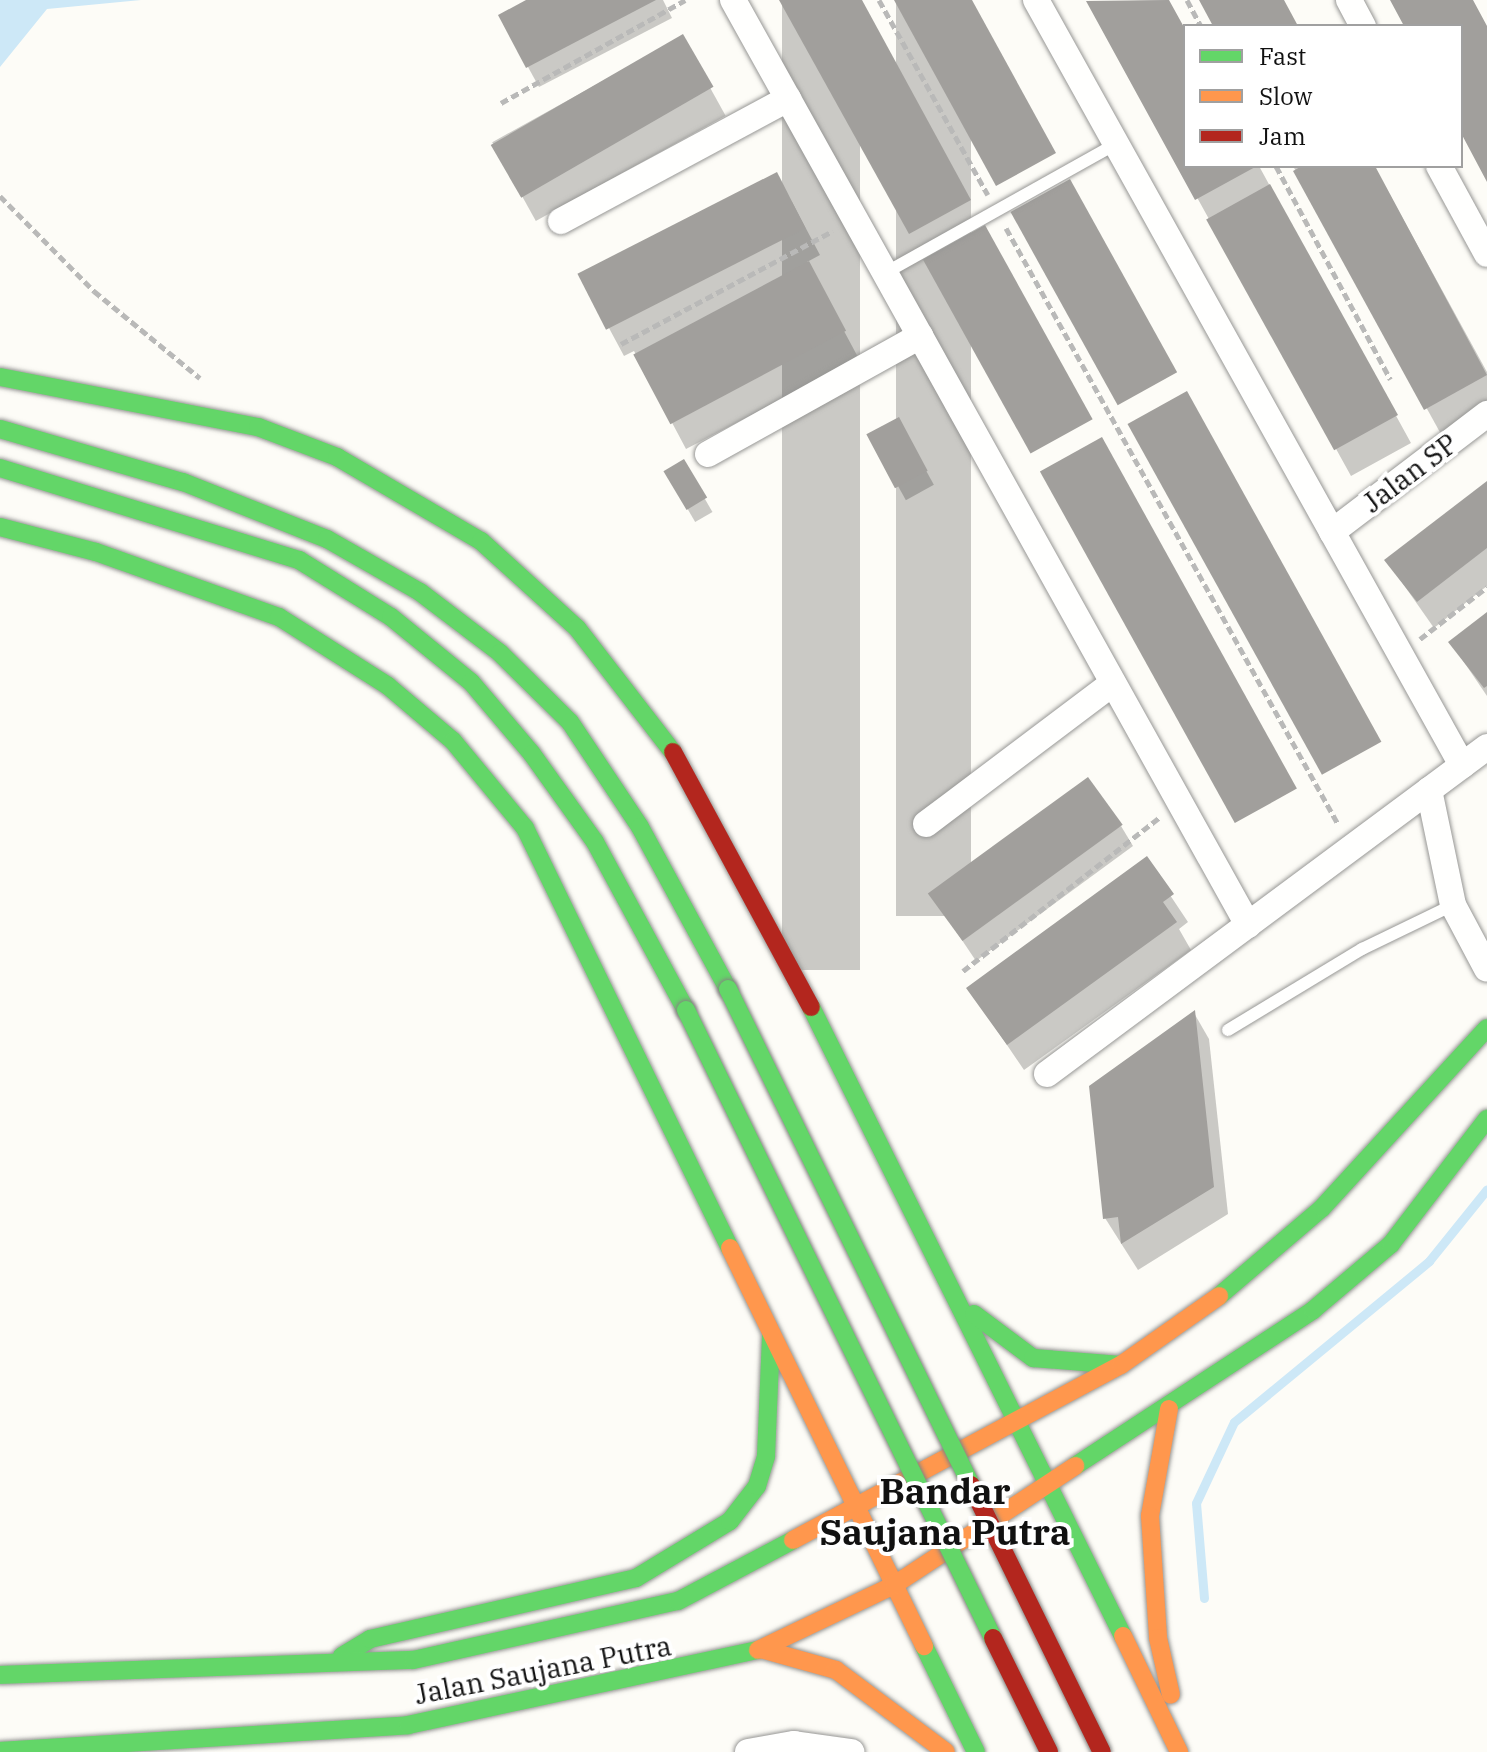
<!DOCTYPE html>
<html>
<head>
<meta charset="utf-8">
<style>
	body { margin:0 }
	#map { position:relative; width:1487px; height:1752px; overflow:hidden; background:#fdfcf7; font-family:"IBM Plex Serif",serif }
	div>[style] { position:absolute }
	.water>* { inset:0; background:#cde8f7 }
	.shadow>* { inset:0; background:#0003; transform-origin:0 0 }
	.stream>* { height:9px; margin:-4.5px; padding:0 4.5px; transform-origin:4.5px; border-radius:4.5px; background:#cde8f7 }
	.building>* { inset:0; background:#a19f9c; transform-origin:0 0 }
	.path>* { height:5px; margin-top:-2.5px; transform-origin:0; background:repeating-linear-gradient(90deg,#b9b9b8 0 8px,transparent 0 12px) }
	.roads { filter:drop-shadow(0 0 2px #979795) drop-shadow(0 0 2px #979795) }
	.lane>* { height:12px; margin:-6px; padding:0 6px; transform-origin:6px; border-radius:6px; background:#fffffe }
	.street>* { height:26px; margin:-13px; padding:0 13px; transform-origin:13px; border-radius:13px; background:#fffffe }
	.fast>* { height:18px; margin:-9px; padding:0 9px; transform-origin:9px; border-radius:9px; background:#63d668 }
	.slow>* { height:18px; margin:-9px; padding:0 9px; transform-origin:9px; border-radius:9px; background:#ff974d }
	.jam>* { height:18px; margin:-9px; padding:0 9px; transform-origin:9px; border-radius:9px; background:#b3261e }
	.bridges { filter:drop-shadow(0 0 2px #858482) drop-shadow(0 0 2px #858482) }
	.fast-bridge>* { height:18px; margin:-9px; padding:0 9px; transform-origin:9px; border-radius:9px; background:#63d668 }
	.jam-bridge>* { height:18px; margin:-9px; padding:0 9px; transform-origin:9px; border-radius:9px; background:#b3261e }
	span { translate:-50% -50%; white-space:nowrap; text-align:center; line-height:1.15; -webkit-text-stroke:8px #fff; paint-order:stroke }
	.street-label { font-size:28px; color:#111 }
	.district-label { font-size:36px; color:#111; font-weight:700 }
	.legend { position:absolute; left:1183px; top:24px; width:280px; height:144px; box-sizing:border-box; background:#fff; border:2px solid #a0a0a0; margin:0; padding:10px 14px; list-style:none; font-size:24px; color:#111 }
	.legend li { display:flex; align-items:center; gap:16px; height:40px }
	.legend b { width:40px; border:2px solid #a0a0a0 }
</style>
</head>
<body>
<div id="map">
	<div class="water">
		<i style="clip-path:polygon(0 0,141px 0,47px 9px,0 67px)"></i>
	</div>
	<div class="shadow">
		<i style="clip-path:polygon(531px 0,663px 0,672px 18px,539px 87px,528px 67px)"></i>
		<i style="left:782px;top:0;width:78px;height:970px"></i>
		<i style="left:896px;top:0;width:75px;height:916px"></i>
		<i style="clip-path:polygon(1168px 0,1185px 32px,1185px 166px,1259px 166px,1411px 443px,1351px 476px,1089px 2px)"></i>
		<i style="left:682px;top:37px;width:90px;height:217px;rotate:61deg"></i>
		<i style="clip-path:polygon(1293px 166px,1374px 166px,1487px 372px,1487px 411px,1442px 436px)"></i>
		<i style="clip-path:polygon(792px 202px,820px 255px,807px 262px,859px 359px,686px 449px,634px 351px,624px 356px,581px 276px)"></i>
		<i style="left:898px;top:420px;width:74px;height:32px;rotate:61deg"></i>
		<i style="left:683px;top:461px;width:59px;height:20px;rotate:60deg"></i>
		<i style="clip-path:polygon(1487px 483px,1487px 586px,1434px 628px,1387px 561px)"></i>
		<i style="clip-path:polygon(1487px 614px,1487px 696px,1451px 643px)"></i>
		<i style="clip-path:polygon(1121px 826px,1133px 846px,976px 961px,931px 894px)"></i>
		<i style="clip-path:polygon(1146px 859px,1188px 922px,1179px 929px,1191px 950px,1024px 1070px,969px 989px)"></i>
		<i style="clip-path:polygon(1194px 1013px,1209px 1039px,1228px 1214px,1138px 1270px,1105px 1218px)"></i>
	</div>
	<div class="stream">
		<i style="left:1204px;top:1598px;width:95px;rotate:-94.8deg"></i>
		<i style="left:1196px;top:1503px;width:89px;rotate:-64.9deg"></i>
		<i style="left:1234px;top:1422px;width:253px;rotate:-39.5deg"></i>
		<i style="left:1429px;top:1261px;width:92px;rotate:-51.1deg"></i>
	</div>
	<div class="building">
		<i style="clip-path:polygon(526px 0,656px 0,526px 68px,498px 15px)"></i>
		<i style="clip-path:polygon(779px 0,862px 0,971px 200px,909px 234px)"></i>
		<i style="clip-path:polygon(894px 0,972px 0,1056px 153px,996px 186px)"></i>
		<i style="clip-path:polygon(1169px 0,1185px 29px,1185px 166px,1257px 166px,1195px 200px,1086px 1px)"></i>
		<i style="clip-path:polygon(1199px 0,1284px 0,1298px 26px,1213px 26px)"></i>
		<i style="clip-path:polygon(1390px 0,1473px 0,1487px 26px,1487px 182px,1461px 133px,1461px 26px,1404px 26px)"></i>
		<i style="left:683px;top:34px;width:61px;height:222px;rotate:60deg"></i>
		<i style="clip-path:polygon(1302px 166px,1375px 166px,1487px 375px,1424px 410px,1293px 171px)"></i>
		<i style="left:777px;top:172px;width:63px;height:224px;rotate:63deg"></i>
		<i style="left:1070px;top:179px;width:221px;height:68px;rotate:61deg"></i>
		<i style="left:1270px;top:184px;width:264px;height:73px;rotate:61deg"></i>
		<i style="left:985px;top:225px;width:222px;height:71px;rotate:61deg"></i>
		<i style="left:809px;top:261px;width:79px;height:199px;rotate:62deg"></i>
		<i style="left:1187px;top:391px;width:401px;height:68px;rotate:61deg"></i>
		<i style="left:899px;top:417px;width:61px;height:37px;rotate:62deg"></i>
		<i style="left:1102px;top:437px;width:402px;height:71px;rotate:61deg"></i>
		<i style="left:684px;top:459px;width:45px;height:24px;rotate:59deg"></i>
		<i style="clip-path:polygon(1487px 481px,1487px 548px,1417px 602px,1384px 560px)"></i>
		<i style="clip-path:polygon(1487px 612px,1487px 686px,1484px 688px,1448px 642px)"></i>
		<i style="left:1088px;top:777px;width:59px;height:198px;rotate:54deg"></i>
		<i style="clip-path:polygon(1147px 856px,1174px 894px,1163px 902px,1177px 922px,1007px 1045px,966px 988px)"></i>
		<i style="clip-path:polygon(1195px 1010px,1214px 1187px,1121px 1244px,1118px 1217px,1103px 1219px,1089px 1086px)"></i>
	</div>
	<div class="path">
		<i style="left:879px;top:0;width:223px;rotate:60.8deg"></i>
		<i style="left:1187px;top:0;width:30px;rotate:62deg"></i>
		<i style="left:501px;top:103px;width:211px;rotate:-29.2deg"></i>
		<i style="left:1276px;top:166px;width:242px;rotate:61.8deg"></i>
		<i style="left:0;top:196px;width:134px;rotate:45.3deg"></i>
		<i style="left:94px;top:291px;width:137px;rotate:39.4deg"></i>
		<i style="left:1006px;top:228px;width:682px;rotate:60.88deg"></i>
		<i style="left:621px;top:344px;width:240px;rotate:-28.1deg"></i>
		<i style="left:1420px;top:639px;width:85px;rotate:-37.8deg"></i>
		<i style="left:963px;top:971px;width:250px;rotate:-38deg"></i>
	</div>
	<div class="roads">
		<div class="lane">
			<i style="left:885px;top:273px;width:265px;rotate:-29.2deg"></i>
			<i style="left:1228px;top:1030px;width:157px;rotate:-31.2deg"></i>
			<i style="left:1362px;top:949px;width:101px;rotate:-25.8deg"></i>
		</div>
		<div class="street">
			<i style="left:733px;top:0;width:1059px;rotate:60.89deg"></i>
			<i style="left:1036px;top:0;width:876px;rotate:60.89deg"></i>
			<i style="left:1349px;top:0;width:30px;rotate:62deg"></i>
			<i style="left:1439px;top:166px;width:100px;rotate:61.4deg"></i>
			<i style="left:561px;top:221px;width:258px;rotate:-28.3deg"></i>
			<i style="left:708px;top:454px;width:243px;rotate:-29.1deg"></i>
			<i style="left:1332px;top:532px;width:195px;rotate:-37.3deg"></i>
			<i style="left:1429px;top:790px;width:117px;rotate:78.2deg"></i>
			<i style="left:1453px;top:905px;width:72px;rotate:62deg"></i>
			<i style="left:926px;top:824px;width:234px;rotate:-37deg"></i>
			<i style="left:1047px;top:1074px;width:548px;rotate:-36.62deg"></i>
			<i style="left:748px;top:1752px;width:47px;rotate:-9.9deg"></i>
			<i style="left:794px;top:1744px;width:58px;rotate:8deg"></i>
		</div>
		<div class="fast">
			<i style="left:0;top:377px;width:263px;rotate:11deg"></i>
			<i style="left:258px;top:427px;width:85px;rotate:20.8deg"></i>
			<i style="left:337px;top:457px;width:167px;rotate:30.3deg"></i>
			<i style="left:481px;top:541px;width:130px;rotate:42.2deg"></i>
			<i style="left:577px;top:628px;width:157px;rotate:52.3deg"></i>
			<i style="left:0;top:429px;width:191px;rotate:16.2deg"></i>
			<i style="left:183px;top:482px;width:155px;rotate:21.6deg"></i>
			<i style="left:327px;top:539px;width:107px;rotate:29.7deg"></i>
			<i style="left:420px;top:592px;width:101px;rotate:37.3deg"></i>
			<i style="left:500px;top:653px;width:98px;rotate:44.6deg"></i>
			<i style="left:570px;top:722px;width:126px;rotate:56.3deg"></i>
			<i style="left:640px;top:827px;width:184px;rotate:61.5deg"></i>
			<i style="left:0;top:468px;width:313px;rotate:17.1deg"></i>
			<i style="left:299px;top:560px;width:108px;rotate:31.8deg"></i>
			<i style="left:391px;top:617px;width:103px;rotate:39.1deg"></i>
			<i style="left:471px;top:682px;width:94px;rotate:49.7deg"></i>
			<i style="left:532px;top:754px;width:108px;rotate:54.4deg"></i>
			<i style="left:595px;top:842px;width:191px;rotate:61.6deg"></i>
			<i style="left:0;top:527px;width:99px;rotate:14.6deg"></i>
			<i style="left:96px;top:552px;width:194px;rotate:19.6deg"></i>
			<i style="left:279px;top:617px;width:129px;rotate:32.3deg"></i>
			<i style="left:388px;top:686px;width:85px;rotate:40.2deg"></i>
			<i style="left:453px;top:741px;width:113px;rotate:50.4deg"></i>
			<i style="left:525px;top:828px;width:467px;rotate:64deg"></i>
			<i style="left:811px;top:1007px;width:702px;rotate:63.62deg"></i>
			<i style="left:1219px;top:1296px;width:135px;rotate:-40.5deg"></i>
			<i style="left:1322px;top:1208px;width:244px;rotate:-47.5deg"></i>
			<i style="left:974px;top:1314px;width:74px;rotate:36.7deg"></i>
			<i style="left:1033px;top:1358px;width:88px;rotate:4.5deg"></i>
			<i style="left:1075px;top:1466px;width:285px;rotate:-33.2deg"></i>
			<i style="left:1313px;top:1310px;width:102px;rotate:-40.2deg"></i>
			<i style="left:1391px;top:1244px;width:158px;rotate:-52.5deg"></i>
			<i style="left:924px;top:1646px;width:118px;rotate:63.9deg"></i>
			<i style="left:342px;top:1656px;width:33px;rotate:-31deg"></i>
			<i style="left:370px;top:1639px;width:273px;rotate:-12.9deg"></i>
			<i style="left:636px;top:1578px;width:110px;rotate:-31.2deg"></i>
			<i style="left:730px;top:1521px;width:44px;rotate:-52.4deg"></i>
			<i style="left:757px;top:1486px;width:31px;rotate:-73deg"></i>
			<i style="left:766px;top:1456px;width:121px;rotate:-87.6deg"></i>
			<i style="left:0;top:1675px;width:413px;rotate:-2.1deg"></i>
			<i style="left:413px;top:1660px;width:271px;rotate:-12.6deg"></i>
			<i style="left:678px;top:1601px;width:130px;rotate:-27.9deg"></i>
			<i style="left:0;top:1751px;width:409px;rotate:-3.6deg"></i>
			<i style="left:408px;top:1725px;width:358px;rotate:-12.1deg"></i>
		</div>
		<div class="slow">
			<i style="left:730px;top:1248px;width:443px;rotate:64deg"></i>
			<i style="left:1169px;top:1409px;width:109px;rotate:100.1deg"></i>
			<i style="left:1150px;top:1516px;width:122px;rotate:86.2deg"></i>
			<i style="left:1158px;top:1638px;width:58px;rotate:77.2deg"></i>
			<i style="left:793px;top:1540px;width:372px;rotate:-28.1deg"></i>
			<i style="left:1121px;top:1365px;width:120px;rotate:-35.1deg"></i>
			<i style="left:1123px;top:1636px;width:129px;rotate:64.2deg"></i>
			<i style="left:761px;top:1649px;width:78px;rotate:15.6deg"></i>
			<i style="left:836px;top:1670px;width:137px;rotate:36.7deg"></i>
			<i style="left:758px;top:1650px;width:151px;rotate:-25.5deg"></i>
			<i style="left:894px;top:1585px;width:217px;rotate:-33.3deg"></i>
		</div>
		<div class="jam">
			<i style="left:673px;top:752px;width:290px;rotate:61.6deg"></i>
		</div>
	</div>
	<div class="bridges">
		<div class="fast-bridge">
			<i style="left:728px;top:989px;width:552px;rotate:63.9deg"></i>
			<i style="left:686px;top:1010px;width:699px;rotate:63.95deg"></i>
		</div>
		<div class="jam-bridge">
			<i style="left:971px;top:1485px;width:297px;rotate:63.9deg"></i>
			<i style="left:993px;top:1638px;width:127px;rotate:63.8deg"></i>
		</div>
	</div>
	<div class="street-label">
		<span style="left:1410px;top:473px;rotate:-37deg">Jalan SP</span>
		<span style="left:543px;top:1670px;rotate:-11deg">Jalan Saujana Putra</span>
	</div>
	<div class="district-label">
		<span style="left:945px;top:1511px">Bandar<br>Saujana Putra</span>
	</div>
	<ul class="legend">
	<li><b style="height:10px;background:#63d668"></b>Fast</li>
	<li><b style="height:10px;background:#ff974d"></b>Slow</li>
	<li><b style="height:10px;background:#b3261e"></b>Jam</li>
	</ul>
</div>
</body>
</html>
